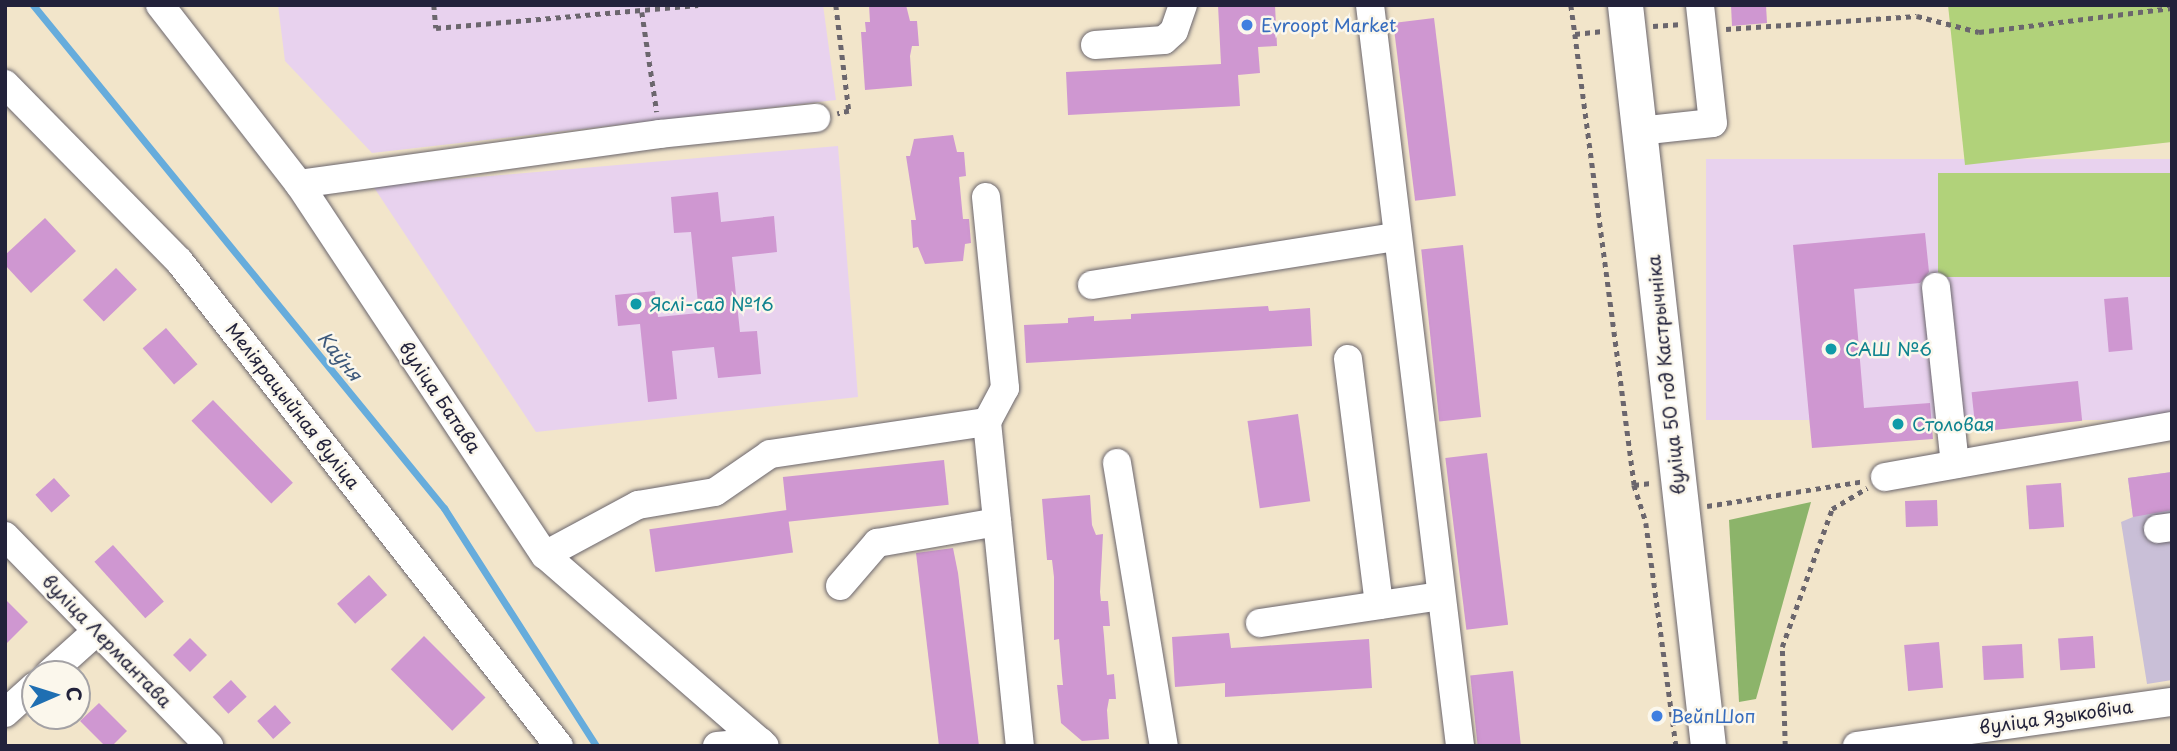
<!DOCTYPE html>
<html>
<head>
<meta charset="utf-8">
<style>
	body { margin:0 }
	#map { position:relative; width:2177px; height:751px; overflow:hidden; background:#f2e5ca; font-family:"Playpen Sans",sans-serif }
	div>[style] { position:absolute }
	.built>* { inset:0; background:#e8d2ee; transform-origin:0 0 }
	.industrial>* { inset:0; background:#c9bfd7 }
	.green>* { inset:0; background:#b1d27a; transform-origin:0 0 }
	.forest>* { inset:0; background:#8cb46a }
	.stream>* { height:7px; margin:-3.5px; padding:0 3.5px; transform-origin:3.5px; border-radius:3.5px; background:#66acdc }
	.building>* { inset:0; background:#cf97d1; transform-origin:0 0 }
	.path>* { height:4.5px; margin-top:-2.25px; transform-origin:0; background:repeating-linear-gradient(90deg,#6b666d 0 5px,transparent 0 10px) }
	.roads { filter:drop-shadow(0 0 2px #6b666d) drop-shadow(0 0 2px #6b666d) }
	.minor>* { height:28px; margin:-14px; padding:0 14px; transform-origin:14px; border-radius:14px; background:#fff }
	.major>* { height:35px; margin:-17.5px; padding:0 17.5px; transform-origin:17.5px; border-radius:17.5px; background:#fff }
	.dots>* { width:19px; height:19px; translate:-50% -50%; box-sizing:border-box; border:4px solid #fbf7ec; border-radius:50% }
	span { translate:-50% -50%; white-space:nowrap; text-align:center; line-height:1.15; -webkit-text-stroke:5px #fbf7ec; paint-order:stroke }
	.shop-label { font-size:18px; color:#366cbe }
	.left { translate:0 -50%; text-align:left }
	.culture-label { font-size:18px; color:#0d838f }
	.street-label { font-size:18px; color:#22223b }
	.water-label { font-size:19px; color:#3d597b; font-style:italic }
	.frame { position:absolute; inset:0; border:7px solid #22223b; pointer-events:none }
	.north { position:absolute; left:21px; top:660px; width:70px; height:70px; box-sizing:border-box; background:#fbf7ec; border:2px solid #a4a2a5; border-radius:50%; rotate:87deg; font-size:19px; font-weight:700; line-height:28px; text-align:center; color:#22223b }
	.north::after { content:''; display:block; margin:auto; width:24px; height:32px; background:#1f6fb2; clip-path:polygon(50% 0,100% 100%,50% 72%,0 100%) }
</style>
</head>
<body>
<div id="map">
	<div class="built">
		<i style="clip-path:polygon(278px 5px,823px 5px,836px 100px,372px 153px,285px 61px)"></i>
		<i style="clip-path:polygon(838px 146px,858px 397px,536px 432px,373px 186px)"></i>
		<i style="left:2172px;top:159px;width:261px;height:466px;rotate:90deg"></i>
	</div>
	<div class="industrial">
		<i style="clip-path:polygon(2172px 472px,2172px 680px,2147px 684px,2121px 522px,2133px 517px,2128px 478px)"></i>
	</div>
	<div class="green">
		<i style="clip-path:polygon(1948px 5px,2172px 5px,2172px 142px,1965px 165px)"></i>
		<i style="left:2172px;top:173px;width:104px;height:234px;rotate:90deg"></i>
	</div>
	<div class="forest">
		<i style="clip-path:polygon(1811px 502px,1756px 699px,1739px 702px,1729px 520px)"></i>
	</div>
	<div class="stream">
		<i style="left:33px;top:5px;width:650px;rotate:50.75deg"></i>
		<i style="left:444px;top:508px;width:282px;rotate:57.4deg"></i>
	</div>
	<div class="building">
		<i style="clip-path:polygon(869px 5px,906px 5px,910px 21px,917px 21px,919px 46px,912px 46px,910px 56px,912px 86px,865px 90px,861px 32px,866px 32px,865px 22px,870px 22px)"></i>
		<i style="clip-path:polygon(1218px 5px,1275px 5px,1277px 46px,1258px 47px,1260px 73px,1238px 75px,1240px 106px,1068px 115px,1066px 72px,1221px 64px)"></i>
		<i style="clip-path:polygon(1731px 5px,1766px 5px,1767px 23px,1732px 26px)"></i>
		<i style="left:1434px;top:18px;width:179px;height:41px;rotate:83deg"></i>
		<i style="clip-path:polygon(953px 135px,957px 152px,964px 152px,966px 176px,959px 177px,963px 219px,969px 219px,971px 243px,965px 244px,963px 261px,925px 264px,918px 247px,913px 248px,911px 220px,916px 220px,906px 156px,910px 156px,914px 139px)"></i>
		<i style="clip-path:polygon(718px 192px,721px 222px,774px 216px,777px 252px,732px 257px,740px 332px,757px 331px,761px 374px,718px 378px,714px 347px,672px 351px,677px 399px,648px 402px,640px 324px,618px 326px,615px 295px,655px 291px,658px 317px,699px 313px,691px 232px,674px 233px,671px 197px)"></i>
		<i style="clip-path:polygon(45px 218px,76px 251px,31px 293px,5px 265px,5px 255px)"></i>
		<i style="clip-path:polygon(1925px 233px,1929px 272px,1920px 283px,1854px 289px,1864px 408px,1930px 403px,1933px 439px,1812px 448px,1793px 245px)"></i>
		<i style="left:1463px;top:245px;width:173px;height:42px;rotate:84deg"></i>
		<i style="left:116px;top:268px;width:30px;height:46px;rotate:46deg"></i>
		<i style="left:2128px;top:297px;width:53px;height:24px;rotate:85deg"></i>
		<i style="clip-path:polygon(1268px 306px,1269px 311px,1310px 308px,1312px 346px,1026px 363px,1024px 325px,1068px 323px,1068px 318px,1094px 316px,1094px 321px,1131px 319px,1131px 314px)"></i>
		<i style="left:166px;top:328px;width:48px;height:31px;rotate:49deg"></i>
		<i style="left:2078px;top:381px;width:40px;height:107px;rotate:84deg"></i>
		<i style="left:213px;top:400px;width:115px;height:30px;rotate:46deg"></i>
		<i style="left:1298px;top:414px;width:88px;height:51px;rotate:82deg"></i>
		<i style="left:1487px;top:453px;width:173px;height:42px;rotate:83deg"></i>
		<i style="left:944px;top:460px;width:45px;height:162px;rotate:84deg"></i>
		<i style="clip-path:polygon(2172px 472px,2172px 510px,2133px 517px,2128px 478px)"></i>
		<i style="left:54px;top:478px;width:24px;height:25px;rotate:48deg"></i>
		<i style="left:2061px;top:483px;width:44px;height:35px;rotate:86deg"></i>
		<i style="clip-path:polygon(1090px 495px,1092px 525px,1096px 535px,1103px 534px,1100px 592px,1101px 601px,1108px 601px,1110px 626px,1103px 626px,1104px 636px,1107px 675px,1114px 674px,1116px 699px,1109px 699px,1107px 710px,1109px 739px,1082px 741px,1061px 723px,1057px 685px,1063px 685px,1062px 675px,1059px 639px,1054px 640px,1054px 577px,1052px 560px,1047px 560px,1042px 499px)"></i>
		<i style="left:1937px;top:500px;width:26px;height:32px;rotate:88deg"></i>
		<i style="left:787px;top:510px;width:43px;height:139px;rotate:82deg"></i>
		<i style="left:113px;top:545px;width:76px;height:25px;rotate:48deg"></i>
		<i style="clip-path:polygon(953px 548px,958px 573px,979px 746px,939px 746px,916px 553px)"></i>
		<i style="left:369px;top:575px;width:27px;height:43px;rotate:48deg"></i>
		<i style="clip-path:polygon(5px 599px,28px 622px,5px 645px)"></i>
		<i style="clip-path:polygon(1229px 633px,1231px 648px,1369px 639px,1372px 688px,1225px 697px,1225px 683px,1175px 687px,1172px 637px)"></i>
		<i style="left:424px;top:636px;width:87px;height:47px;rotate:45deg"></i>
		<i style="left:2093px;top:636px;width:32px;height:35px;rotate:86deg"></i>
		<i style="left:190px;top:638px;width:24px;height:24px;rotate:45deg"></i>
		<i style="left:1939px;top:642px;width:46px;height:35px;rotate:85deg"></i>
		<i style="left:2022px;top:644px;width:34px;height:40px;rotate:87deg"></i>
		<i style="left:1513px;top:671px;width:75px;height:43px;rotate:84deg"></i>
		<i style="left:231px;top:680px;width:23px;height:25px;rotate:47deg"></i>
		<i style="clip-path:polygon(99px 703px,127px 731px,112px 746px,105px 746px,80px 721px)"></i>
		<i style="left:275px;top:705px;width:24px;height:24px;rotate:48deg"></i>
	</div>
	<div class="path">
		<i style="left:434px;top:5px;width:23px;rotate:85deg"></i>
		<i style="left:436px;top:28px;width:263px;rotate:-5deg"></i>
		<i style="left:836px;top:5px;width:107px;rotate:83deg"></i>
		<i style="left:849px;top:111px;width:12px;rotate:166deg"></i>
		<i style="left:1571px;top:5px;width:29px;rotate:82deg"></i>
		<i style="left:1575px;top:34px;width:28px;rotate:-6deg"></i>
		<i style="left:642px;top:12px;width:101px;rotate:81.5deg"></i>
		<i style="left:1653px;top:26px;width:26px;rotate:-4deg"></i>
		<i style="left:1726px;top:29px;width:191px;rotate:-3.9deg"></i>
		<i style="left:1917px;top:16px;width:64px;rotate:14.5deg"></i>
		<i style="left:1979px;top:32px;width:194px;rotate:-7.1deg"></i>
		<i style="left:1575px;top:34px;width:455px;rotate:82.5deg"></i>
		<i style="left:1634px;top:485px;width:40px;rotate:72deg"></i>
		<i style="left:1646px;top:523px;width:225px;rotate:82.3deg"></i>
		<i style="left:1634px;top:485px;width:17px;rotate:-7deg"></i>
		<i style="left:1707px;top:506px;width:159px;rotate:-9deg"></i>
		<i style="left:1785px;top:746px;width:99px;rotate:-91.7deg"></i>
		<i style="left:1782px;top:647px;width:147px;rotate:-70.1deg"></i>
		<i style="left:1832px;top:509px;width:41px;rotate:-31deg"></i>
	</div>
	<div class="roads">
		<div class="minor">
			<i style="left:160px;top:5px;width:227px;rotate:52.2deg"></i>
			<i style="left:299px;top:184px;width:445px;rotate:56.5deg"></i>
			<i style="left:545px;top:555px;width:291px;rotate:41deg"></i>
			<i style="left:1370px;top:5px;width:746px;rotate:83.07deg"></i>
			<i style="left:1095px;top:45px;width:69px;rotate:-4.1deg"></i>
			<i style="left:1164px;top:40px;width:13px;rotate:-42deg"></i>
			<i style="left:1174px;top:31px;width:28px;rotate:-71deg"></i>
			<i style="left:5px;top:84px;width:248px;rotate:45.5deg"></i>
			<i style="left:179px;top:261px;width:616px;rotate:51.92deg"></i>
			<i style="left:1639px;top:131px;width:74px;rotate:-6.2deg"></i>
			<i style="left:1713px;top:123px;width:119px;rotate:-96.3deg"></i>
			<i style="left:299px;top:184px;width:364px;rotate:-7.9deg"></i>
			<i style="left:660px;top:134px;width:157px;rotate:-5.9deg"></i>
			<i style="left:986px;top:197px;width:192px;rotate:84.3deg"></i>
			<i style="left:1005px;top:388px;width:38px;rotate:118deg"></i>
			<i style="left:1092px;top:285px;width:308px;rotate:-9deg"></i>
			<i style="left:1936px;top:287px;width:178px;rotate:83.9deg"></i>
			<i style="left:1348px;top:359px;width:248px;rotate:82.8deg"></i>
			<i style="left:1117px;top:463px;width:287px;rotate:80.6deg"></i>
			<i style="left:1885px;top:477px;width:291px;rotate:-10.1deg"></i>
			<i style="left:2158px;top:529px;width:14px;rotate:-8deg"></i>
			<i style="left:5px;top:536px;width:293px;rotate:45.8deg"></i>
			<i style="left:545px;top:555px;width:106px;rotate:-28.3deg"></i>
			<i style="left:638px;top:505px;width:78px;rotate:-9.6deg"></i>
			<i style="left:715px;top:492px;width:67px;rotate:-34.6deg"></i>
			<i style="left:770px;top:454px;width:219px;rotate:-8.4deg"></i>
			<i style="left:987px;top:422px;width:326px;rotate:84.2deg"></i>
			<i style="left:840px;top:586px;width:57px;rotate:-49.3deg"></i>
			<i style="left:877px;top:543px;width:122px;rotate:-9.9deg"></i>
			<i style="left:1260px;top:623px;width:183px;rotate:-8.5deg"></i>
			<i style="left:49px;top:674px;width:64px;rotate:-41.9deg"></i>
			<i style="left:5px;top:713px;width:40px;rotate:-42deg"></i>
			<i style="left:717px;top:746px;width:44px;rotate:-5.2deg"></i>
			<i style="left:1857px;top:746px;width:318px;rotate:-8deg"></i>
		</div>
		<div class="major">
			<i style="left:1625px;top:5px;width:746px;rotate:83.61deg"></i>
		</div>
	</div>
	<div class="dots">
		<i style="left:1247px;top:25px;background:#3f7fe0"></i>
		<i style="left:636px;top:304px;background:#0f9aa8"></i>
		<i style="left:1831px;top:349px;background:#0f9aa8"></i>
		<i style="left:1898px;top:424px;background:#0f9aa8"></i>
		<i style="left:1657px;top:716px;background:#3f7fe0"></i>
	</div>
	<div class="shop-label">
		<span class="left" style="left:1261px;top:25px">Evroopt Market</span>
		<span class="left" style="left:1671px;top:716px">ВейпШоп</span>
	</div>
	<div class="culture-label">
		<span class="left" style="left:650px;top:304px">Яслі-сад №16</span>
		<span class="left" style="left:1845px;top:349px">САШ №6</span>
		<span class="left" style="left:1912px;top:424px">Столовая</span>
	</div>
	<div class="street-label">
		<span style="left:1666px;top:375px;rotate:-96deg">вуліца 50 год Кастрычніка</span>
		<span style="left:440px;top:397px;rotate:56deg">вуліца Батава</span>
		<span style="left:293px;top:406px;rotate:52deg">Меліярацыйная вуліца</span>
		<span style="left:107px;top:641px;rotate:46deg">вуліца Лермантава</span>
		<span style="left:2056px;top:717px;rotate:-8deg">вуліца Языковіча</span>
	</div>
	<div class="water-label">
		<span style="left:340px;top:356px;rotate:51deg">Каўня</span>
	</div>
	<div class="frame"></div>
	<div class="north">С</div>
</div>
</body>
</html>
